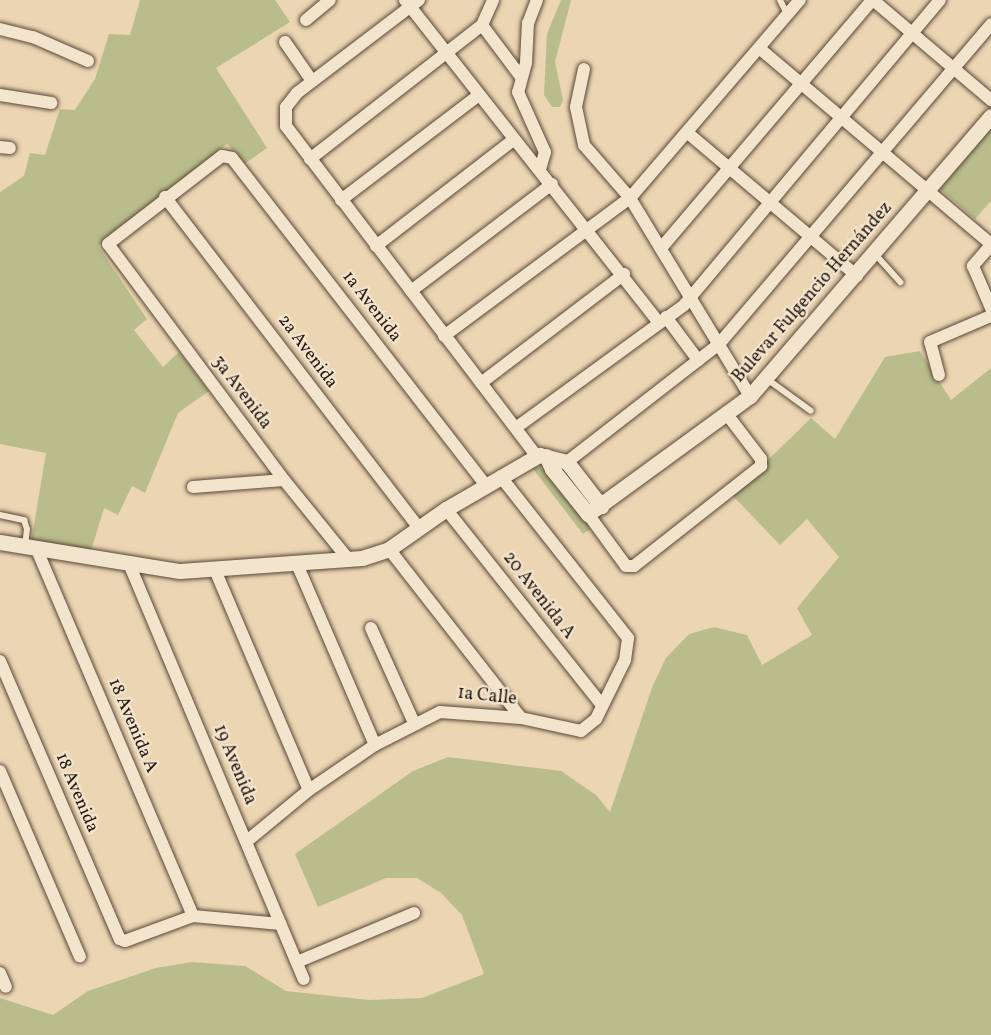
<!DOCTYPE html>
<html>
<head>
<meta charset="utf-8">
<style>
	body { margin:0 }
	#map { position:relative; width:991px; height:1035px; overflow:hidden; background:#ecd5b3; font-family:Vollkorn,serif }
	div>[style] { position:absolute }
	.green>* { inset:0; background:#b9bd8b }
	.roads { filter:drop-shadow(0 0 2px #584837) drop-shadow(0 0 2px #584837) }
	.service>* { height:6px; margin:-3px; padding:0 3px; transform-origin:3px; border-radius:3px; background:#f3e4ce }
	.minor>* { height:12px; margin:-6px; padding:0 6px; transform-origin:6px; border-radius:6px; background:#f3e4ce }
	.tertiary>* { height:15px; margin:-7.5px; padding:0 7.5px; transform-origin:7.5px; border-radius:7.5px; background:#f3e4ce }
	span { translate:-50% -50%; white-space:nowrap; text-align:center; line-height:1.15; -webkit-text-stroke:4.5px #f3e4ce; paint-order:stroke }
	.street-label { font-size:18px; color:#26190e }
</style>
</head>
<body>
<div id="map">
	<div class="green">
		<i style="clip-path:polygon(140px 0,275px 0,290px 22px,216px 68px,267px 148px,244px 164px,227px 144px,98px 246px,147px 319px,134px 330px,163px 367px,179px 352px,209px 391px,178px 413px,145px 493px,132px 486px,118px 515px,104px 508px,90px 554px,31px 543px,46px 453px,0 444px,0 192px,24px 176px,30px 153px,45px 155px,60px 109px,75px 110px,95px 79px,109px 34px,130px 35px)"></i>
		<i style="clip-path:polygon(561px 0,571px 0,555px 62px,563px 100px,560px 107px,552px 107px,544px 95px,547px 34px)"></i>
		<i style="clip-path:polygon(991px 128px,991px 201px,975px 219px,940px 189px)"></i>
		<i style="clip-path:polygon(920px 351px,951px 400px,991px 368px,991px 1035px,0 1035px,0 998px,53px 1015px,88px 991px,156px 968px,192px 962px,245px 966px,286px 991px,369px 1000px,422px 998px,484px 974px,462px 915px,441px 893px,417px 878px,386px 878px,318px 907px,295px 854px,413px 771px,448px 757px,561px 771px,596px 795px,610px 812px,653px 685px,666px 658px,689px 634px,714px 627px,747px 635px,762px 665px,812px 635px,797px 608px,839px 557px,807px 519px,780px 545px,732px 495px,811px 418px,835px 439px,885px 357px)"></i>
		<i style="clip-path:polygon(530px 465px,551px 471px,593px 527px,583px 534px)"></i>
	</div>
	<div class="roads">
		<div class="service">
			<i style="left:780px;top:0;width:16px;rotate:63deg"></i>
			<i style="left:875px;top:254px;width:38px;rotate:48deg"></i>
			<i style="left:767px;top:379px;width:54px;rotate:36deg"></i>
			<i style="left:0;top:515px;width:25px;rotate:12deg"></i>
			<i style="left:24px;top:520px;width:9px;rotate:72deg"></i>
			<i style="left:27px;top:529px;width:16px;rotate:97deg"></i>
		</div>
		<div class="minor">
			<i style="left:405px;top:0;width:410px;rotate:51.8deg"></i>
			<i style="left:419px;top:0;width:153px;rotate:142.7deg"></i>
			<i style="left:297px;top:93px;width:18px;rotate:128deg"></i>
			<i style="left:286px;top:107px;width:19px;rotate:90deg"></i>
			<i style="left:286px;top:126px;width:413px;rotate:52.8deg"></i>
			<i style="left:537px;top:0;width:25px;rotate:111deg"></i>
			<i style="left:528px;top:23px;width:40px;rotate:92.9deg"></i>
			<i style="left:526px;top:63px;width:30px;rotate:105deg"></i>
			<i style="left:518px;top:92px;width:66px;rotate:65.8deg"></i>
			<i style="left:545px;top:152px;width:19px;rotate:106deg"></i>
			<i style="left:873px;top:0;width:155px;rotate:40.3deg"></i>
			<i style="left:306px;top:20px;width:31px;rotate:-40deg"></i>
			<i style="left:482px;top:25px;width:27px;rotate:-66deg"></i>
			<i style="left:0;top:29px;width:34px;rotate:14deg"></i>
			<i style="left:33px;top:37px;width:60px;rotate:23.6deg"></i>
			<i style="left:285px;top:42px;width:47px;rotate:55.3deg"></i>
			<i style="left:759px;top:48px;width:304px;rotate:40.2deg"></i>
			<i style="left:584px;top:69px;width:39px;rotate:102deg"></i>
			<i style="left:576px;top:107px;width:39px;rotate:78deg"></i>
			<i style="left:584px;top:145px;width:70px;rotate:49deg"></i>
			<i style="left:630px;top:198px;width:232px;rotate:58.8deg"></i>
			<i style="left:0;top:95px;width:52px;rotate:8.9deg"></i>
			<i style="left:689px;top:134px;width:220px;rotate:40.2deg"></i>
			<i style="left:0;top:147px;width:10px;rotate:6deg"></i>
			<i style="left:310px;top:159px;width:218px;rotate:-37.9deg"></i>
			<i style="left:482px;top:25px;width:65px;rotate:53.1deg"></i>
			<i style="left:165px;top:197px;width:417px;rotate:52.5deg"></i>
			<i style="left:341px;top:200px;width:173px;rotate:-37.3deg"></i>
			<i style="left:991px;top:245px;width:28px;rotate:131deg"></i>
			<i style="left:973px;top:266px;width:46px;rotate:66.8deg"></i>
			<i style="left:376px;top:246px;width:173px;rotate:-37.7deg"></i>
			<i style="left:662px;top:247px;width:324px;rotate:-49.6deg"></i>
			<i style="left:411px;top:291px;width:177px;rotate:-37.2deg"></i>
			<i style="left:666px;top:317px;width:54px;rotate:53.3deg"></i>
			<i style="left:444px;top:336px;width:232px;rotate:-36.6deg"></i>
			<i style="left:630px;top:198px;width:261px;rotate:-49.4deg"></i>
			<i style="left:939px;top:375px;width:34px;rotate:-105deg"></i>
			<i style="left:930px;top:342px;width:66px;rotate:-23.1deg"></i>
			<i style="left:481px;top:383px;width:180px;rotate:-37.3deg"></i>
			<i style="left:517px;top:427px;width:207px;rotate:-36.1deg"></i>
			<i style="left:684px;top:305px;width:398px;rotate:-50deg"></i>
			<i style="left:567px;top:462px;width:192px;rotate:-37.8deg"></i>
			<i style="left:719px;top:344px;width:420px;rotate:-49.6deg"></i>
			<i style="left:193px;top:487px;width:91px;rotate:-4.4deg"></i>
			<i style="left:446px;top:509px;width:251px;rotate:51.5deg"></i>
			<i style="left:588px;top:514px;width:64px;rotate:53.8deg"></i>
			<i style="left:626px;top:566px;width:8px"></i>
			<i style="left:634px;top:566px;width:162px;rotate:-38.2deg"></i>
			<i style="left:761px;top:466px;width:7px;rotate:-90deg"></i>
			<i style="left:761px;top:459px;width:58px;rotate:-127.3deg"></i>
			<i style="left:389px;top:549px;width:214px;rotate:52deg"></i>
			<i style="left:37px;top:550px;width:398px;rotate:66.9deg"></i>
			<i style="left:349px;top:560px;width:103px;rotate:-129.1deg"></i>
			<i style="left:284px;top:480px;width:294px;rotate:-126.7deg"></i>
			<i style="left:108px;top:244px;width:144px;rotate:-37.7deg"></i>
			<i style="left:222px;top:156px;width:10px;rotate:11deg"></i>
			<i style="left:232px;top:158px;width:413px;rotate:52.2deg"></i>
			<i style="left:297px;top:564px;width:197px;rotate:66.7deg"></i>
			<i style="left:130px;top:566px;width:448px;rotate:67.2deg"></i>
			<i style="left:215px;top:570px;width:239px;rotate:66.9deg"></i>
			<i style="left:371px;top:628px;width:104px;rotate:65.6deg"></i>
			<i style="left:0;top:661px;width:303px;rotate:66.7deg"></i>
			<i style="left:120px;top:939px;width:5px;rotate:22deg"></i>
			<i style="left:125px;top:941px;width:72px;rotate:-20.2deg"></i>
			<i style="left:193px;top:916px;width:88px;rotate:5.2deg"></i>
			<i style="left:0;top:771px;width:202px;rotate:66.7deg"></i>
			<i style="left:247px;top:841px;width:80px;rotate:-39.4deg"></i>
			<i style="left:309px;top:790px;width:80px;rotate:-34.3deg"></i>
			<i style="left:375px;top:745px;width:73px;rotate:-26.9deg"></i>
			<i style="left:440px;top:712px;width:81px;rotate:4.2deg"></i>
			<i style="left:521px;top:718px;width:61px;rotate:12.2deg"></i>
			<i style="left:581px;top:731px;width:19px;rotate:-39deg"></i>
			<i style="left:596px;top:719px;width:66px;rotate:-63.8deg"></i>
			<i style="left:625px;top:660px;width:22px;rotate:-82deg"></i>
			<i style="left:628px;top:638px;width:206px;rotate:-128.3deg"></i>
			<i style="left:297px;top:962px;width:127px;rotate:-22.7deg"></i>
			<i style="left:0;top:973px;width:15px;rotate:67deg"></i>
		</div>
		<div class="tertiary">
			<i style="left:546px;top:456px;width:14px;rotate:65deg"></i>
			<i style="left:552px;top:469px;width:58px;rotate:51.3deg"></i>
			<i style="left:588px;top:514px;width:200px;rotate:-36.1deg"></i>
			<i style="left:750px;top:396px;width:369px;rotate:-49.3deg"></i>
			<i style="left:0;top:542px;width:182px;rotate:9.2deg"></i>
			<i style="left:180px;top:571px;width:182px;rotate:-4.1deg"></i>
			<i style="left:362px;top:558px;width:28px;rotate:-18deg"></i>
			<i style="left:389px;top:549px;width:70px;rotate:-35.1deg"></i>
			<i style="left:446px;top:509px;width:108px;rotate:-30.1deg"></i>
			<i style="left:539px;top:455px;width:29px;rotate:14deg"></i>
			<i style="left:567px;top:462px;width:56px;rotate:52.3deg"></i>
		</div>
	</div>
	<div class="street-label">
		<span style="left:813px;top:293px;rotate:-49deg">Bulevar Fulgencio Hernández</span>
		<span style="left:371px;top:307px;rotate:52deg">1a Avenida</span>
		<span style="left:307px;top:352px;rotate:53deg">2a Avenida</span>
		<span style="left:241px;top:393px;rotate:53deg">3a Avenida</span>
		<span style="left:538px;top:596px;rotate:52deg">20 Avenida A</span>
		<span style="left:487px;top:697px;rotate:6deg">1a Calle</span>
		<span style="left:132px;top:726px;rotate:67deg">18 Avenida A</span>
		<span style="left:234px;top:765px;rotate:67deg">19 Avenida</span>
		<span style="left:76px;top:793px;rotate:67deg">18 Avenida</span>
	</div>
</div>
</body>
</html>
